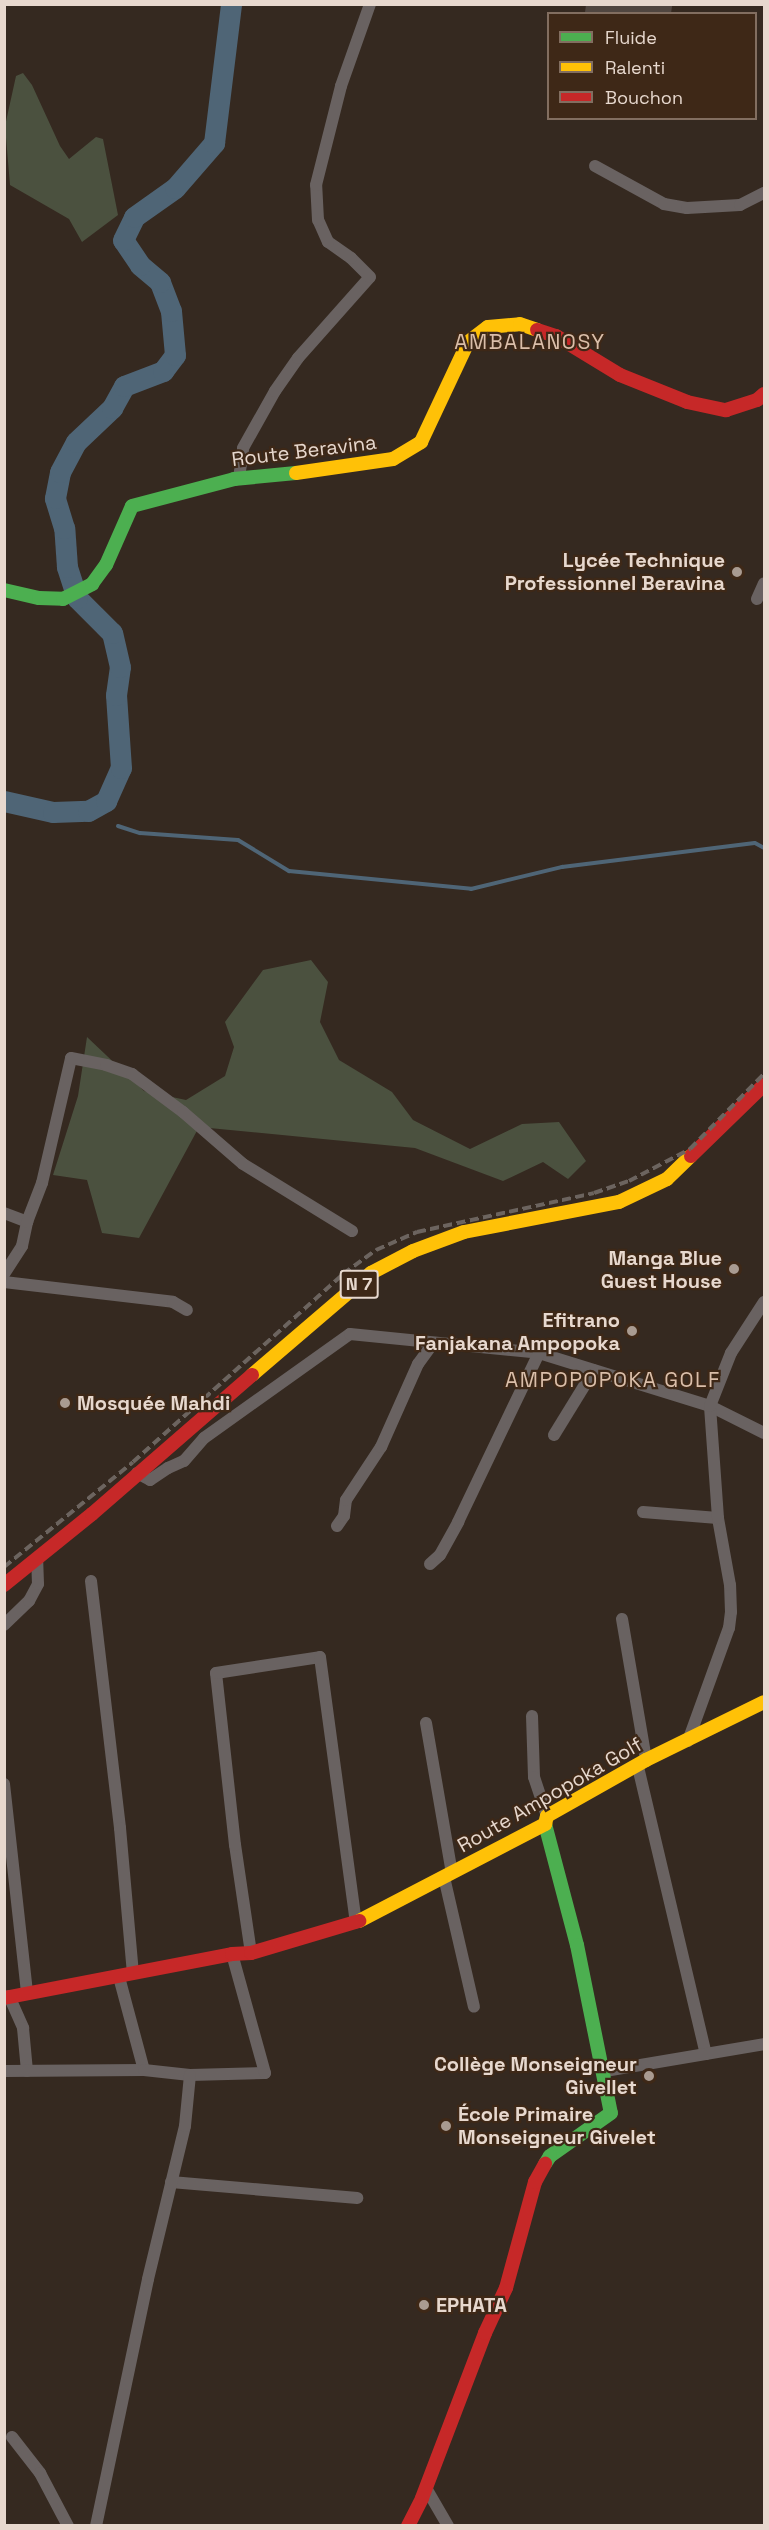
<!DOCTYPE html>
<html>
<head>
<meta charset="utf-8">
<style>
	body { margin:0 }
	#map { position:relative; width:769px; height:2530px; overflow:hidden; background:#352920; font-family:"Space Grotesk",sans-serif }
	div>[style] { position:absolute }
	.green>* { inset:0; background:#4b513f }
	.stream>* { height:4px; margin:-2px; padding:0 2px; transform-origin:2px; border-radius:2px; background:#4f6576 }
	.river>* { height:21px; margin:-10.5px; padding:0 10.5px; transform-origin:10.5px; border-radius:10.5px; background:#4f6576 }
	.runway>* { height:76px; margin:-38px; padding:0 38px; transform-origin:38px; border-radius:38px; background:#504640 }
	.street>* { height:12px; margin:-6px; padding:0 6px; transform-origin:6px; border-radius:6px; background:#696261 }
	.fast>* { height:14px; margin:-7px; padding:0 7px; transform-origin:7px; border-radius:7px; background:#4caf50 }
	.slow>* { height:14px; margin:-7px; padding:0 7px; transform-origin:7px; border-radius:7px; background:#ffc107 }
	.jam>* { height:14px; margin:-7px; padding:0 7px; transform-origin:7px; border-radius:7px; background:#c62828 }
	.rail>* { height:4px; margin-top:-2px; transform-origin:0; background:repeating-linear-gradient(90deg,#6c645f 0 9px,transparent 0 13.5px) }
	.dots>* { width:16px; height:16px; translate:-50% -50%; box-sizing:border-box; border:3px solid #3e2817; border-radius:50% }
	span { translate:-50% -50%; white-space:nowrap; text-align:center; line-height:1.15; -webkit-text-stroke:4.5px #3e2817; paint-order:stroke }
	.shield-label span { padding:2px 4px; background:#3e2817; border:2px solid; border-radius:4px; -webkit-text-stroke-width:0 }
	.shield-label { font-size:18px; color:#e7d8ce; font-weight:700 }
	.street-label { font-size:20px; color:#e7d8ce }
	.poi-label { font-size:20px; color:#e7d8ce; font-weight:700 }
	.right { translate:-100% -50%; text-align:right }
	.left { translate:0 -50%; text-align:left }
	.neighbourhood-label { font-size:21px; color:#dabea9; letter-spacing:1.5px }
	.frame { position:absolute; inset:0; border:6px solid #e7d8ce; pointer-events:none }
	.legend { position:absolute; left:547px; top:12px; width:210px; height:108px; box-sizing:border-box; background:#3e2817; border:2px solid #826e60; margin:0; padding:8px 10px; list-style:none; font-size:18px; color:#e7d8ce }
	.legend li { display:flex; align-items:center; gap:12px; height:30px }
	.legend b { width:30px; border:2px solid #826e60 }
</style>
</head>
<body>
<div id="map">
	<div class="green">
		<i style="clip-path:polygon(23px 73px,32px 85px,60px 146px,69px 159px,96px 137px,103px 139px,118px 215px,82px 242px,69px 219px,10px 185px,5px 126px,16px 76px)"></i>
		<i style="clip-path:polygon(311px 960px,328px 982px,320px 1022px,339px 1060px,392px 1092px,413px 1120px,470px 1149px,522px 1124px,559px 1122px,586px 1161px,568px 1179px,543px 1162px,503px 1181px,415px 1148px,199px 1127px,139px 1238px,102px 1233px,87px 1180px,53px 1175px,78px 1096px,87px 1037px,144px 1091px,186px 1100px,225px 1076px,234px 1047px,225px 1022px,263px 970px)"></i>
	</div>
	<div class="stream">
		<i style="left:118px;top:826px;width:23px;rotate:18deg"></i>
		<i style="left:140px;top:833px;width:98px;rotate:4.1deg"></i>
		<i style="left:238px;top:840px;width:60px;rotate:31.3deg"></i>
		<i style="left:289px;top:871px;width:183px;rotate:5.6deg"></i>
		<i style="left:471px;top:889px;width:94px;rotate:-13.6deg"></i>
		<i style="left:562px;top:867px;width:194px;rotate:-7.1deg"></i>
		<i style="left:755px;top:843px;width:10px;rotate:29deg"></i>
	</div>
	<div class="river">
		<i style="left:4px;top:801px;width:50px;rotate:12.7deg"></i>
		<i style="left:53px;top:812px;width:35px;rotate:-2deg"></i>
		<i style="left:88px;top:811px;width:21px;rotate:-29deg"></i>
		<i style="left:106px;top:801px;width:36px;rotate:-66deg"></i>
		<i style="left:121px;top:768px;width:73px;rotate:-93.9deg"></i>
		<i style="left:116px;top:695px;width:28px;rotate:-82deg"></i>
		<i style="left:120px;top:667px;width:35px;rotate:-103deg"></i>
		<i style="left:112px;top:633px;width:49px;rotate:-135deg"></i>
		<i style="left:77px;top:598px;width:33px;rotate:-108deg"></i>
		<i style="left:67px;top:567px;width:39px;rotate:-94deg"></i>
		<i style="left:64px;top:528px;width:31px;rotate:-107deg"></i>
		<i style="left:55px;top:498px;width:26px;rotate:-79deg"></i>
		<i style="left:60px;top:472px;width:34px;rotate:-62deg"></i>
		<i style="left:76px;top:442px;width:50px;rotate:-43.4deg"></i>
		<i style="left:112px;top:408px;width:25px;rotate:-61deg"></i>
		<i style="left:124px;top:386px;width:42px;rotate:-21deg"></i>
		<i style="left:163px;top:371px;width:20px;rotate:-53deg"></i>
		<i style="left:175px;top:355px;width:44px;rotate:-95.2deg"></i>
		<i style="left:171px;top:311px;width:31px;rotate:-111deg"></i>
		<i style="left:160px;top:282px;width:26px;rotate:-140deg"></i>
		<i style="left:140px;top:265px;width:30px;rotate:-124deg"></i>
		<i style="left:123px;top:240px;width:25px;rotate:-64deg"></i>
		<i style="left:134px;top:217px;width:50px;rotate:-35.3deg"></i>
		<i style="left:175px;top:188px;width:60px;rotate:-49.1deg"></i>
		<i style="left:214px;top:143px;width:140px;rotate:-83deg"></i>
	</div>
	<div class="runway">
		<i style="left:623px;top:14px;width:15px;rotate:-42deg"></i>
	</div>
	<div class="street">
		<i style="left:595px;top:166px;width:79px;rotate:28.8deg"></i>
		<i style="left:664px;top:204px;width:23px;rotate:10deg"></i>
		<i style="left:687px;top:208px;width:53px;rotate:-3.2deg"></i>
		<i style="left:740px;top:205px;width:27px;rotate:-27deg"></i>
		<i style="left:239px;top:478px;width:30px;rotate:-82deg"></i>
		<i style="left:243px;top:448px;width:65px;rotate:-60.7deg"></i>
		<i style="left:275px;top:391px;width:40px;rotate:-55.1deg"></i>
		<i style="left:298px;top:358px;width:108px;rotate:-48.4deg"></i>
		<i style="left:370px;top:277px;width:27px;rotate:-135deg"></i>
		<i style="left:351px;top:258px;width:28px;rotate:-145deg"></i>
		<i style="left:328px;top:242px;width:24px;rotate:-114deg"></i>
		<i style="left:318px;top:220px;width:35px;rotate:-93deg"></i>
		<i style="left:316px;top:185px;width:102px;rotate:-75.8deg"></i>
		<i style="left:341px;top:86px;width:87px;rotate:-70.5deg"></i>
		<i style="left:757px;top:599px;width:17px;rotate:-66deg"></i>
		<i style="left:4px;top:1213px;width:25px;rotate:21deg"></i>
		<i style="left:4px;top:1274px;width:33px;rotate:-57deg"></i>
		<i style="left:22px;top:1246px;width:25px;rotate:-78deg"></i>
		<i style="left:27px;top:1222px;width:42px;rotate:-69deg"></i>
		<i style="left:42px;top:1183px;width:128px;rotate:-76.9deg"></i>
		<i style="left:71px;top:1058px;width:36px;rotate:11deg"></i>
		<i style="left:106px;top:1065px;width:28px;rotate:19deg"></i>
		<i style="left:132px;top:1074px;width:64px;rotate:36.7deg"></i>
		<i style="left:183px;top:1112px;width:79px;rotate:40.9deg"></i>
		<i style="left:243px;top:1164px;width:128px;rotate:31.6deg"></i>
		<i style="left:4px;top:1282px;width:170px;rotate:6.7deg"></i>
		<i style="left:173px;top:1302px;width:16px;rotate:30deg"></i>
		<i style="left:554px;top:1435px;width:76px;rotate:-58.4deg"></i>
		<i style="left:137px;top:1473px;width:15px;rotate:28deg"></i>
		<i style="left:150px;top:1480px;width:22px;rotate:-34deg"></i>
		<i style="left:168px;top:1468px;width:17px;rotate:-24deg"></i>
		<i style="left:184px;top:1461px;width:30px;rotate:-49deg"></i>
		<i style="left:204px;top:1438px;width:179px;rotate:-35.5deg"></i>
		<i style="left:350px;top:1334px;width:190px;rotate:5.7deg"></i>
		<i style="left:539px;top:1353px;width:179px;rotate:17.2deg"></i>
		<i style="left:710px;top:1406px;width:60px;rotate:26.6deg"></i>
		<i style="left:643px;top:1512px;width:75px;rotate:4.6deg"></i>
		<i style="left:337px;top:1526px;width:12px;rotate:-55deg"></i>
		<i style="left:344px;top:1516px;width:16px;rotate:-83deg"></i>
		<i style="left:346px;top:1500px;width:64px;rotate:-56.6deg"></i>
		<i style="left:381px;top:1447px;width:91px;rotate:-66deg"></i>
		<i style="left:418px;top:1364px;width:26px;rotate:-54deg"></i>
		<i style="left:430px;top:1564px;width:13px;rotate:-42deg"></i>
		<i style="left:440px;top:1555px;width:38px;rotate:-61deg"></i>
		<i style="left:458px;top:1522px;width:187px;rotate:-64.4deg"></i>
		<i style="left:91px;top:1581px;width:249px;rotate:83.3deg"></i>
		<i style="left:120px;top:1828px;width:146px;rotate:84.9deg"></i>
		<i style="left:622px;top:1619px;width:143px;rotate:80.3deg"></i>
		<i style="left:4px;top:1625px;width:35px;rotate:-44deg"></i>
		<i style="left:29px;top:1601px;width:19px;rotate:-62deg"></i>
		<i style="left:38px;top:1584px;width:25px;rotate:-92deg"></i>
		<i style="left:532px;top:1716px;width:61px;rotate:88.1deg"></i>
		<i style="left:534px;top:1777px;width:41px;rotate:71.6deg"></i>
		<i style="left:426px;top:1723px;width:152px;rotate:80.2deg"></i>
		<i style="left:688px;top:1741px;width:120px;rotate:-70.1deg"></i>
		<i style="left:729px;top:1628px;width:16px;rotate:-83deg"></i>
		<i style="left:731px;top:1612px;width:27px;rotate:-92deg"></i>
		<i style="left:730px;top:1585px;width:68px;rotate:-100.2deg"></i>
		<i style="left:718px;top:1518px;width:112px;rotate:-94.1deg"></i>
		<i style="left:710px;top:1406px;width:57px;rotate:-68.4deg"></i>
		<i style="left:731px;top:1353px;width:61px;rotate:-57.1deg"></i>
		<i style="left:638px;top:1767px;width:295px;rotate:76.7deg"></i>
		<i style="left:4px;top:1784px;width:210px;rotate:83.7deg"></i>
		<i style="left:444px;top:1877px;width:133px;rotate:77deg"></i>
		<i style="left:251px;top:1953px;width:109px;rotate:-98.4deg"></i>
		<i style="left:235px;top:1845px;width:173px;rotate:-96.3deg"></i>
		<i style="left:216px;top:1673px;width:105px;rotate:-8.7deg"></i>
		<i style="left:320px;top:1657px;width:268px;rotate:82.3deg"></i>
		<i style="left:119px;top:1977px;width:96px;rotate:75deg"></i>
		<i style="left:9px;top:1996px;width:35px;rotate:66deg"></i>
		<i style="left:23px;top:2028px;width:43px;rotate:84.7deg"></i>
		<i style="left:4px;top:2071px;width:140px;rotate:-0.4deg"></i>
		<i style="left:144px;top:2070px;width:46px;rotate:6.2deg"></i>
		<i style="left:190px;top:2075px;width:75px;rotate:-1.5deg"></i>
		<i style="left:265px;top:2073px;width:123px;rotate:-105.5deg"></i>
		<i style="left:605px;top:2071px;width:161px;rotate:-9.6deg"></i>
		<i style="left:171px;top:2182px;width:187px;rotate:4.9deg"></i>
		<i style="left:12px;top:2437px;width:46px;rotate:52.1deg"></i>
		<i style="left:40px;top:2473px;width:60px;rotate:62.2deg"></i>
		<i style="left:426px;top:2488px;width:44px;rotate:59.9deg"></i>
		<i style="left:96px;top:2526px;width:252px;rotate:-78.1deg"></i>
		<i style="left:148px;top:2279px;width:157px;rotate:-76.4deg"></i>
		<i style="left:185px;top:2126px;width:51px;rotate:-84.4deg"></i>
	</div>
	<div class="fast">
		<i style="left:4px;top:590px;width:36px;rotate:13deg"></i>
		<i style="left:39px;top:598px;width:24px;rotate:2deg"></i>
		<i style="left:63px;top:599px;width:33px;rotate:-27deg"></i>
		<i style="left:92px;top:584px;width:24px;rotate:-54deg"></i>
		<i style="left:106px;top:565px;width:64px;rotate:-66.2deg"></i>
		<i style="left:132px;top:506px;width:106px;rotate:-14.8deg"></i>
		<i style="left:234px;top:479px;width:62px;rotate:-5.5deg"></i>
		<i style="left:545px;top:1824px;width:125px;rotate:75.2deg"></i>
		<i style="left:577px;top:1945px;width:171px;rotate:78.6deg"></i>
		<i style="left:611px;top:2113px;width:75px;rotate:144.8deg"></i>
		<i style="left:550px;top:2156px;width:9px;rotate:122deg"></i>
	</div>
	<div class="slow">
		<i style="left:296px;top:473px;width:98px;rotate:-8.2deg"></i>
		<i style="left:393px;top:459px;width:33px;rotate:-31deg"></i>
		<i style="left:421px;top:442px;width:110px;rotate:-64.8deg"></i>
		<i style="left:468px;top:342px;width:25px;rotate:-37deg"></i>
		<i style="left:488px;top:327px;width:32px;rotate:-5deg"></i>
		<i style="left:520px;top:324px;width:18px;rotate:19deg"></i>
		<i style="left:252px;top:1375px;width:157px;rotate:-40.6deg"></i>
		<i style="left:371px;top:1273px;width:47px;rotate:-27.6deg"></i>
		<i style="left:413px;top:1251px;width:54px;rotate:-20.4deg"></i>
		<i style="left:464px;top:1232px;width:158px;rotate:-11deg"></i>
		<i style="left:619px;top:1202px;width:53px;rotate:-25.6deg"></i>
		<i style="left:667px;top:1179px;width:33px;rotate:-44deg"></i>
		<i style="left:359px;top:1921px;width:210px;rotate:-27.5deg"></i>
		<i style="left:545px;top:1824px;width:8px;rotate:-76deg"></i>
		<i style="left:547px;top:1816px;width:114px;rotate:-29.5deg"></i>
		<i style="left:646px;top:1760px;width:131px;rotate:-26.2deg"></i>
	</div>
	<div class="jam">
		<i style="left:537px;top:330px;width:20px;rotate:18deg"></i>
		<i style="left:556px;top:336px;width:75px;rotate:31.4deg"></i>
		<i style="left:620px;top:375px;width:72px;rotate:21.9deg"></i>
		<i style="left:687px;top:402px;width:40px;rotate:12deg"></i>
		<i style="left:726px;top:410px;width:33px;rotate:-18deg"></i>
		<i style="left:757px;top:400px;width:9px;rotate:-41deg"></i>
		<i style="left:691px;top:1156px;width:102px;rotate:-44.2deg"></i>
		<i style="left:4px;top:1585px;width:113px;rotate:-38.9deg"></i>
		<i style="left:92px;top:1514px;width:212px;rotate:-41deg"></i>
		<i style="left:4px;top:1998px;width:232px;rotate:-10.9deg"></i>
		<i style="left:232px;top:1954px;width:19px;rotate:-3deg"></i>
		<i style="left:251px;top:1953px;width:113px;rotate:-16.5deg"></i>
		<i style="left:408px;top:2526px;width:31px;rotate:-63deg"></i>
		<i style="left:422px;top:2498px;width:177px;rotate:-69.1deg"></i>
		<i style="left:485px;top:2333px;width:50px;rotate:-65deg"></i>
		<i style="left:506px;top:2288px;width:110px;rotate:-74.7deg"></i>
		<i style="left:535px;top:2182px;width:21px;rotate:-61deg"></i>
	</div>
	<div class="rail">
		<i style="left:4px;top:1567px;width:166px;rotate:-39.1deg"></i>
		<i style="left:133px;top:1462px;width:282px;rotate:-41.8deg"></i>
		<i style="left:343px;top:1274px;width:41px;rotate:-36deg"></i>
		<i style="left:376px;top:1250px;width:45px;rotate:-23.7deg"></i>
		<i style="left:417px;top:1232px;width:181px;rotate:-12.4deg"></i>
		<i style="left:594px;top:1193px;width:37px;rotate:-19deg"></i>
		<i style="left:629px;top:1181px;width:69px;rotate:-27.7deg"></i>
		<i style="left:690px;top:1149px;width:105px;rotate:-45.4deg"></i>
	</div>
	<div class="dots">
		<i style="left:737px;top:572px;background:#a99b91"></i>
		<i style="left:734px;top:1269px;background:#a99b91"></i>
		<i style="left:632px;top:1331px;background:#a99b91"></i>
		<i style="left:65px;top:1403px;background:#a99b91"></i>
		<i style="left:649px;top:2076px;background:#a99b91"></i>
		<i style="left:446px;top:2126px;background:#a99b91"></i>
		<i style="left:424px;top:2305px;background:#a99b91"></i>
	</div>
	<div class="shield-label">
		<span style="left:359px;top:1284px">N 7</span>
	</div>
	<div class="street-label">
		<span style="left:304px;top:451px;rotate:-7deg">Route Beravina</span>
		<span style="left:550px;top:1795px;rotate:-30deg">Route Ampopoka Golf</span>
	</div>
	<div class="poi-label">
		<span class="right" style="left:725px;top:572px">Lycée Technique<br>Professionnel Beravina</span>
		<span class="right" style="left:722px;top:1270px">Manga Blue<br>Guest House</span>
		<span class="right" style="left:620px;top:1332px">Efitrano<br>Fanjakana Ampopoka</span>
		<span class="left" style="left:77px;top:1403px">Mosquée Mahdi</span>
		<span class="right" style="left:637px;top:2076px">Collège Monseigneur<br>Givellet</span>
		<span class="left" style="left:458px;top:2126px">École Primaire<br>Monseigneur Givelet</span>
		<span class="left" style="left:436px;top:2305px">EPHATA</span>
	</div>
	<div class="neighbourhood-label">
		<span style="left:530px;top:342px">AMBALANOSY</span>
		<span style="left:613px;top:1380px">AMPOPOPOKA GOLF</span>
	</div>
	<div class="frame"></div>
	<ul class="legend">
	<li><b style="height:8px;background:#4caf50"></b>Fluide</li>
	<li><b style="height:8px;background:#ffc107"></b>Ralenti</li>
	<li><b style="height:8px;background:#c62828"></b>Bouchon</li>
	</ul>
</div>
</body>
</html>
